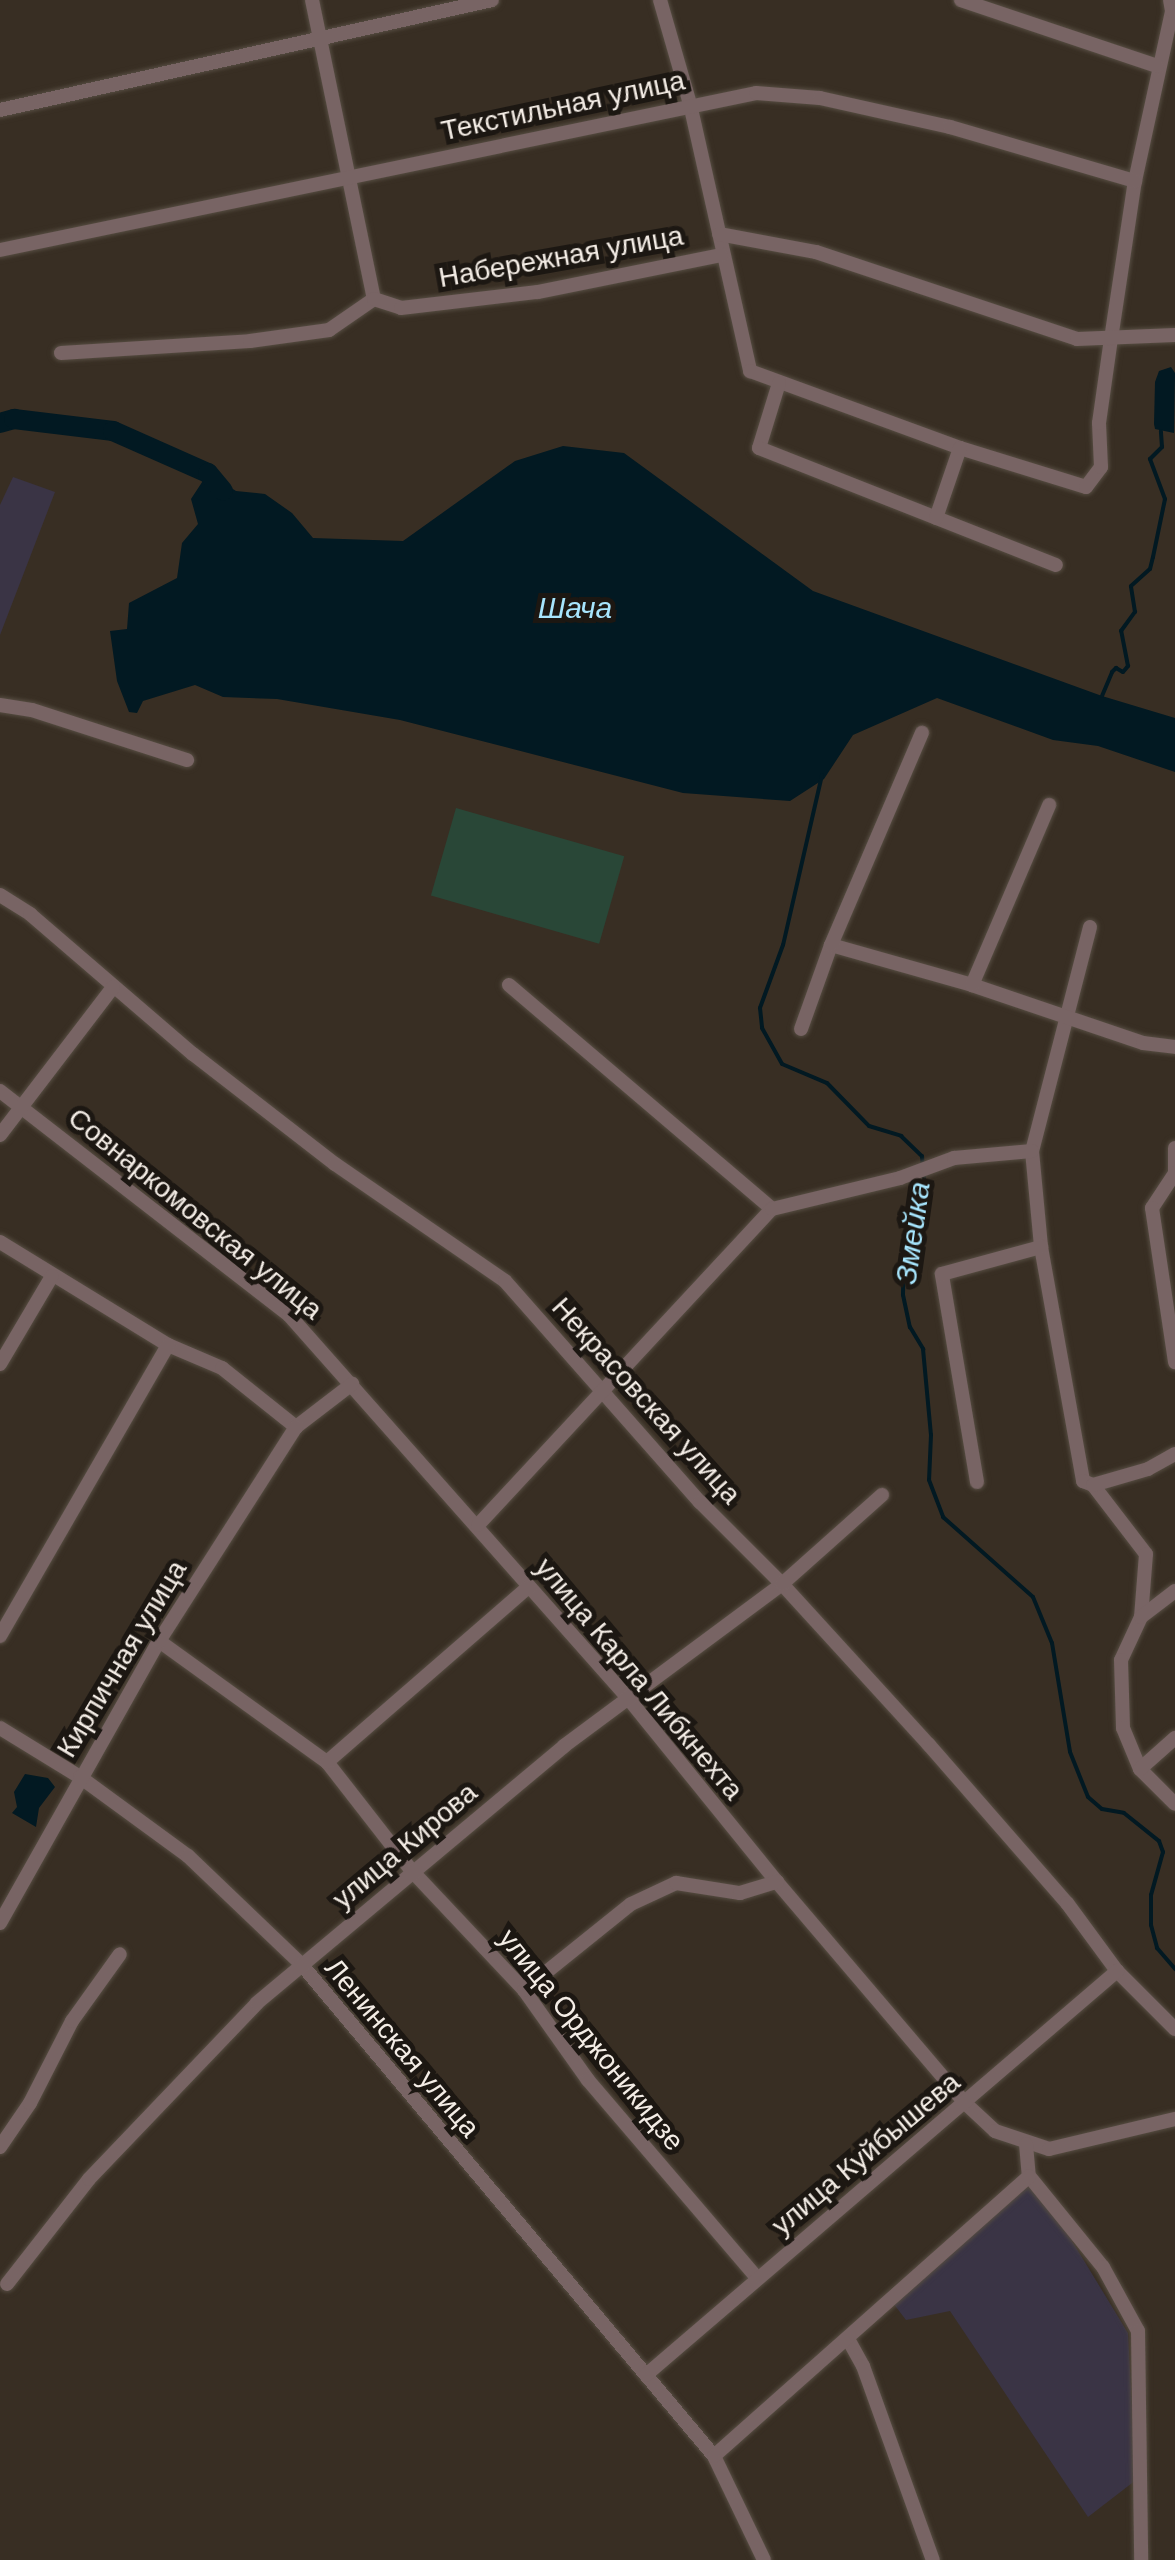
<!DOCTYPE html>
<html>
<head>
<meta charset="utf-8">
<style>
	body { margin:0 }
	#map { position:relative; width:1175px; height:2560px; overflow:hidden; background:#382e23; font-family:Helvetica,sans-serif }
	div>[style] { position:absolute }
	.industrial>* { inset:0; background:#3a3445 }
	.green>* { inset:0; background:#294737; transform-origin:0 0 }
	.water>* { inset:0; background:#021922 }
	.stream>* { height:4px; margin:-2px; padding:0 2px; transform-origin:2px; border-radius:2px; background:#021922 }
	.river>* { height:20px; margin:-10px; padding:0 10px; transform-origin:10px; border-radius:10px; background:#021922 }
	.roads { filter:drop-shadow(0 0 2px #564d42) drop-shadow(0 0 2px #564d42) }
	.minor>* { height:14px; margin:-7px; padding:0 7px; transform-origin:7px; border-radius:7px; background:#786464 }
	span { translate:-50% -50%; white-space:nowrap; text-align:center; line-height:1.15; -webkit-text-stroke:10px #1c1712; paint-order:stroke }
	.street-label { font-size:28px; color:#f4ede6 }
	.water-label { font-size:30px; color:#a7e5fd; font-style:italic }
</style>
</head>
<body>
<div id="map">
	<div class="industrial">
		<i style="clip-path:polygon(13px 477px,55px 492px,0 635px,0 505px)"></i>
		<i style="clip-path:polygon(1035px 2180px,1128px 2333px,1136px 2480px,1088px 2517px,950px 2311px,906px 2320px,893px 2303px)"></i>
	</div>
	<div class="green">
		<i style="left:456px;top:808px;width:175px;height:91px;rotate:16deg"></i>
	</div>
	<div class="water">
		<i style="clip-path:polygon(1171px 367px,1175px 373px,1174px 433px,1155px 429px,1154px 424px,1155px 382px,1159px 371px)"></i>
		<i style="clip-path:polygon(563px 446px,624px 453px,813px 591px,1102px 696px,1175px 718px,1175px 772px,1098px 746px,1053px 740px,937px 698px,853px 735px,824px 779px,790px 801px,683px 793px,400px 720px,277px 699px,223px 697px,195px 685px,143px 701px,137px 713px,129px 712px,117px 681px,110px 631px,127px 629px,129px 603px,177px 578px,182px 543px,198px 524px,191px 499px,208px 473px,236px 491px,265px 494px,292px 513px,313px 538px,403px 541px,515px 461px)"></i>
		<i style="clip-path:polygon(25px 1774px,48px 1778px,55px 1787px,39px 1808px,36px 1827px,12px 1813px,17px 1807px,14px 1792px)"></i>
	</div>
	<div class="stream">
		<i style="left:1102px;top:696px;width:26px;rotate:-67deg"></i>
		<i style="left:1112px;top:672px;width:6px;rotate:-45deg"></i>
		<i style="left:1116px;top:668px;width:8px;rotate:30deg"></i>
		<i style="left:1123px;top:672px;width:8px;rotate:-50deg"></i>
		<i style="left:1128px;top:666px;width:36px;rotate:-101deg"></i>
		<i style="left:1121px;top:631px;width:24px;rotate:-54deg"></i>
		<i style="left:1135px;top:612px;width:26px;rotate:-99deg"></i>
		<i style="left:1131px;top:586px;width:25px;rotate:-42deg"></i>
		<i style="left:1150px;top:569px;width:12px;rotate:-76deg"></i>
		<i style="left:1153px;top:557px;width:59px;rotate:-78.3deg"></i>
		<i style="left:1165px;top:499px;width:43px;rotate:-110.6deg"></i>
		<i style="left:1150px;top:459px;width:17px;rotate:-45deg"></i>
		<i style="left:1162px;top:447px;width:16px;rotate:-94deg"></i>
		<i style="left:822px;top:775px;width:174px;rotate:102.9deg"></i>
		<i style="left:783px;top:945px;width:67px;rotate:110.1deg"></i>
		<i style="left:760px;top:1008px;width:20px;rotate:84deg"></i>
		<i style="left:762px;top:1028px;width:41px;rotate:60.9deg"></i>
		<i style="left:782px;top:1064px;width:49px;rotate:22.9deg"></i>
		<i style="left:827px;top:1083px;width:60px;rotate:45.7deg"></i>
		<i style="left:869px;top:1126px;width:34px;rotate:17deg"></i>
		<i style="left:901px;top:1136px;width:29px;rotate:44deg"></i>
		<i style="left:922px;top:1156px;width:37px;rotate:85deg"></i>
		<i style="left:925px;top:1193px;width:61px;rotate:110.2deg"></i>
		<i style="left:904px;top:1250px;width:45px;rotate:91.3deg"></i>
		<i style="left:903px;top:1295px;width:33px;rotate:78deg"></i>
		<i style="left:910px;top:1327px;width:26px;rotate:59deg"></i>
		<i style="left:923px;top:1349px;width:86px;rotate:84.7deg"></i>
		<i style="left:931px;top:1435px;width:45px;rotate:92.5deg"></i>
		<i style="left:929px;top:1480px;width:40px;rotate:69deg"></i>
		<i style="left:943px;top:1517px;width:120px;rotate:41.6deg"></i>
		<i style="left:1033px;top:1597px;width:50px;rotate:67.6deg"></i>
		<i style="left:1052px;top:1643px;width:110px;rotate:80.6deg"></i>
		<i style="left:1070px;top:1752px;width:48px;rotate:68.2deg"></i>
		<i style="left:1088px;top:1797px;width:18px;rotate:41deg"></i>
		<i style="left:1102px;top:1809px;width:22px;rotate:10deg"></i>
		<i style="left:1124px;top:1813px;width:45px;rotate:38.7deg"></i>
		<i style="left:1159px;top:1841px;width:12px;rotate:70deg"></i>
		<i style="left:1163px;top:1852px;width:45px;rotate:105.6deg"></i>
		<i style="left:1151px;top:1895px;width:30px;rotate:90deg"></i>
		<i style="left:1151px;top:1925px;width:24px;rotate:75deg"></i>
		<i style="left:1157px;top:1948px;width:28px;rotate:49deg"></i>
	</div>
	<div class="river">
		<i style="left:0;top:423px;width:15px;rotate:-16deg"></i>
		<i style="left:14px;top:419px;width:100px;rotate:6.9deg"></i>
		<i style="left:113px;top:431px;width:104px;rotate:23.9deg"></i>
		<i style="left:208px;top:473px;width:23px;rotate:50deg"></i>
	</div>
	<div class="roads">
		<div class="minor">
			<i style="left:312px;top:0;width:305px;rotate:78.3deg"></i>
			<i style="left:660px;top:0;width:108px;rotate:73.9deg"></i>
			<i style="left:690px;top:104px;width:274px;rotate:77.3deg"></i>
			<i style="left:750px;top:371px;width:224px;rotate:20.1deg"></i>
			<i style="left:960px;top:448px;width:132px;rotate:17.2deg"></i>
			<i style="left:1086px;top:487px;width:25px;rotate:-53deg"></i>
			<i style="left:1101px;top:467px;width:44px;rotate:-92.6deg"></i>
			<i style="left:1099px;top:423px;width:85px;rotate:-81.9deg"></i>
			<i style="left:1111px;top:339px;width:160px;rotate:-81.4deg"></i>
			<i style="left:1135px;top:181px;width:174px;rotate:-77.7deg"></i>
			<i style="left:1172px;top:11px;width:11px;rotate:-100deg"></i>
			<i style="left:961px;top:0;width:207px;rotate:18.6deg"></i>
			<i style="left:0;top:110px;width:504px;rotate:-12.6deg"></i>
			<i style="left:719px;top:234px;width:99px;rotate:10.5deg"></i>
			<i style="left:816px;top:252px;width:275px;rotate:18.4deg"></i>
			<i style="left:1077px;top:339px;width:98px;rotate:-2.3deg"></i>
			<i style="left:0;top:250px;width:772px;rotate:-11.73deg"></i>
			<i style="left:756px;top:93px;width:64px;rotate:4.5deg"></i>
			<i style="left:820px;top:98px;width:133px;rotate:12.6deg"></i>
			<i style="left:950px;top:127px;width:193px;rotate:16.3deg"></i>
			<i style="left:61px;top:353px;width:189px;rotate:-3.6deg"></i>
			<i style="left:250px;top:341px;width:80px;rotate:-7.9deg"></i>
			<i style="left:329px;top:330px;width:55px;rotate:-34.6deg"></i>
			<i style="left:374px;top:299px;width:28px;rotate:18deg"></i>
			<i style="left:401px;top:308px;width:138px;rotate:-6.7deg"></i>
			<i style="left:538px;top:292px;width:187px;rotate:-11.4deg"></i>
			<i style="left:779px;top:383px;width:68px;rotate:107.1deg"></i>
			<i style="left:759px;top:448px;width:319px;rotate:21.5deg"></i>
			<i style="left:936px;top:518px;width:74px;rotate:-71.1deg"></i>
			<i style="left:0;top:705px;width:32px;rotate:9deg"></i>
			<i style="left:32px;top:710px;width:163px;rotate:17.9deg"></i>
			<i style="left:0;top:895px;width:36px;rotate:32deg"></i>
			<i style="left:30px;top:914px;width:215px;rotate:40.7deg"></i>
			<i style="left:193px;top:1054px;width:180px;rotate:37.8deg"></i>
			<i style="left:335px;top:1164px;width:206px;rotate:34.5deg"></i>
			<i style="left:505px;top:1281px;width:295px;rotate:48.6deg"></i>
			<i style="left:700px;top:1502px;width:116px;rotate:45deg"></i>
			<i style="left:782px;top:1584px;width:218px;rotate:47.6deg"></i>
			<i style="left:929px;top:1745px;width:210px;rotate:48.9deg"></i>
			<i style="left:1067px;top:1903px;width:84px;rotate:53.7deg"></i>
			<i style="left:1117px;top:1971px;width:82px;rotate:45deg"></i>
			<i style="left:1090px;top:927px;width:231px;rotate:104.5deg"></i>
			<i style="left:1032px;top:1151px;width:96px;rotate:84.6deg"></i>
			<i style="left:1041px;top:1247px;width:238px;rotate:79.8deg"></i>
			<i style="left:1083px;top:1481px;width:11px;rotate:22deg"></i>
			<i style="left:1093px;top:1485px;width:87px;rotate:52.5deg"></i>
			<i style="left:1146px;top:1554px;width:63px;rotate:94.5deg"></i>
			<i style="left:1141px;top:1617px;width:47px;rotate:114.9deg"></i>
			<i style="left:1121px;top:1660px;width:68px;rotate:88.3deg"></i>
			<i style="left:1123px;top:1728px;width:44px;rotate:67.5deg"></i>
			<i style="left:1140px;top:1769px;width:49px;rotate:45deg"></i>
			<i style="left:831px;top:945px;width:147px;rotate:15.8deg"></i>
			<i style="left:972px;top:985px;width:181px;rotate:18.7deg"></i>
			<i style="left:1143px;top:1043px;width:32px;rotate:7deg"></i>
			<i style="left:509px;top:985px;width:345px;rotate:40.4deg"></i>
			<i style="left:972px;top:985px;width:196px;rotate:-66.8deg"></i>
			<i style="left:801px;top:1029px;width:89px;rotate:-70.3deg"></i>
			<i style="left:831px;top:945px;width:231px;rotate:-66.8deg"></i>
			<i style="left:0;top:1091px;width:366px;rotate:37.8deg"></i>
			<i style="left:289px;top:1315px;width:511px;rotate:48.49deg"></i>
			<i style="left:628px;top:1698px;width:237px;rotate:51deg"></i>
			<i style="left:777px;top:1882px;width:290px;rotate:49.6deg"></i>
			<i style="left:965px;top:2103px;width:41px;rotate:43deg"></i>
			<i style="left:995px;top:2131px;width:57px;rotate:18.4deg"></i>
			<i style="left:1049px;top:2149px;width:130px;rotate:-13.4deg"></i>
			<i style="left:0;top:1135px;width:186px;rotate:-52.6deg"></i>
			<i style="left:1175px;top:1148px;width:25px;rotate:90deg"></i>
			<i style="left:1175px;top:1173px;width:42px;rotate:123.3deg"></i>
			<i style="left:1152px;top:1208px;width:156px;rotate:81.5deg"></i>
			<i style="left:0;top:1242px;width:197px;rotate:31.5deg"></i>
			<i style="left:168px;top:1345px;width:59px;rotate:23.1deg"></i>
			<i style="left:222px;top:1368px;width:95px;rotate:38.6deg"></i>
			<i style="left:296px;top:1427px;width:71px;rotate:-37.5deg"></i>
			<i style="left:0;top:1364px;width:102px;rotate:-59.4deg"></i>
			<i style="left:977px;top:1482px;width:211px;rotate:-99.6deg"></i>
			<i style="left:942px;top:1274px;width:103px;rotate:-15.3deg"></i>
			<i style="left:1093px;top:1485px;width:57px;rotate:-16.2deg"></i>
			<i style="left:1148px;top:1469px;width:31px;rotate:-29deg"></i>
			<i style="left:478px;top:1525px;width:432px;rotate:-47.1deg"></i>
			<i style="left:772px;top:1209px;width:132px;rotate:-13.6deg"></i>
			<i style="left:900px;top:1178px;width:58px;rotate:-20.3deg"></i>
			<i style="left:954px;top:1158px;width:78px;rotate:-5.1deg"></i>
			<i style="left:1141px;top:1617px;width:43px;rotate:-37.4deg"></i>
			<i style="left:0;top:1636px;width:336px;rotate:-60deg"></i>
			<i style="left:159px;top:1641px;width:207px;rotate:35.8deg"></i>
			<i style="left:327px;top:1762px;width:138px;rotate:52.1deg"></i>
			<i style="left:412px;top:1871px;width:163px;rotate:46.7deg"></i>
			<i style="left:524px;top:1990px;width:110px;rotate:54.6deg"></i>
			<i style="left:588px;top:2080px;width:260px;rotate:49.5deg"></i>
			<i style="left:0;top:1728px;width:94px;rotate:31.5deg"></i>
			<i style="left:80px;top:1777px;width:134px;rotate:36.2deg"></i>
			<i style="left:188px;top:1856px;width:158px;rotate:43.7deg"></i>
			<i style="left:302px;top:1965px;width:641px;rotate:50deg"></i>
			<i style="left:714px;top:2456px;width:115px;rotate:64.3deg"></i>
			<i style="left:327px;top:1762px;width:267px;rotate:-41deg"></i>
			<i style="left:1140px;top:1769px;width:47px;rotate:-41.5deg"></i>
			<i style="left:0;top:1923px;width:324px;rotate:-60.6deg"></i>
			<i style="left:159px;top:1641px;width:254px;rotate:-57.4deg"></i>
			<i style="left:524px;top:1990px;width:137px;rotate:-38.8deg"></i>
			<i style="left:631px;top:1904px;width:50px;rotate:-25deg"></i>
			<i style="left:676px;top:1883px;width:65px;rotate:8.9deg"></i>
			<i style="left:740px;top:1893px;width:39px;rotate:-17deg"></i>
			<i style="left:1026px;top:2144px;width:32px;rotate:85deg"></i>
			<i style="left:1029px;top:2176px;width:117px;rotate:50.9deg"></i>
			<i style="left:1103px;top:2267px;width:73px;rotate:61.3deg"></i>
			<i style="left:1138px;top:2331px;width:229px;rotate:89.2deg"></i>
			<i style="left:0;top:2147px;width:53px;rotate:-55.7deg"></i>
			<i style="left:30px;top:2103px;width:92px;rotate:-62.9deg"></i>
			<i style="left:72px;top:2021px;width:82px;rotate:-54.4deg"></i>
			<i style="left:7px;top:2284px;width:133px;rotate:-52deg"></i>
			<i style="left:89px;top:2179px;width:243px;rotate:-46.3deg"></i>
			<i style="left:257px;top:2003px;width:400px;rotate:-39.9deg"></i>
			<i style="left:564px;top:1746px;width:272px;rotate:-36.6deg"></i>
			<i style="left:782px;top:1584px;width:134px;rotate:-41.7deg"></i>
			<i style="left:848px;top:2339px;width:31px;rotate:61deg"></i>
			<i style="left:863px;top:2366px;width:206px;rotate:70.2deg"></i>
			<i style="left:646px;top:2375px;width:621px;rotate:-40.62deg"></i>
			<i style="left:714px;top:2456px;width:421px;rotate:-41.6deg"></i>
		</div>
	</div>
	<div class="street-label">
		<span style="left:563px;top:106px;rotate:-12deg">Текстильная улица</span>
		<span style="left:561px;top:257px;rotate:-10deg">Набережная улица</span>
		<span style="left:195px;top:1214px;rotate:39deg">Совнаркомовская улица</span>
		<span style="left:646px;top:1401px;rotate:48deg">Некрасовская улица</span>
		<span style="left:122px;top:1659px;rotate:-59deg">Кирпичная улица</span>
		<span style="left:639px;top:1679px;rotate:50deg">улица Карла Либкнехта</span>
		<span style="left:405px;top:1846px;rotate:-40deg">улица Кирова</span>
		<span style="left:591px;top:2040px;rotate:51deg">улица Орджоникидзе</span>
		<span style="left:402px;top:2048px;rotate:50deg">Ленинская улица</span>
		<span style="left:866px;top:2154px;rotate:-40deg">улица Куйбышева</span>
	</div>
	<div class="water-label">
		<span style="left:575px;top:608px">Шача</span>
		<span style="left:913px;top:1233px;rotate:-82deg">Змейка</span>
	</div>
</div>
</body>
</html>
